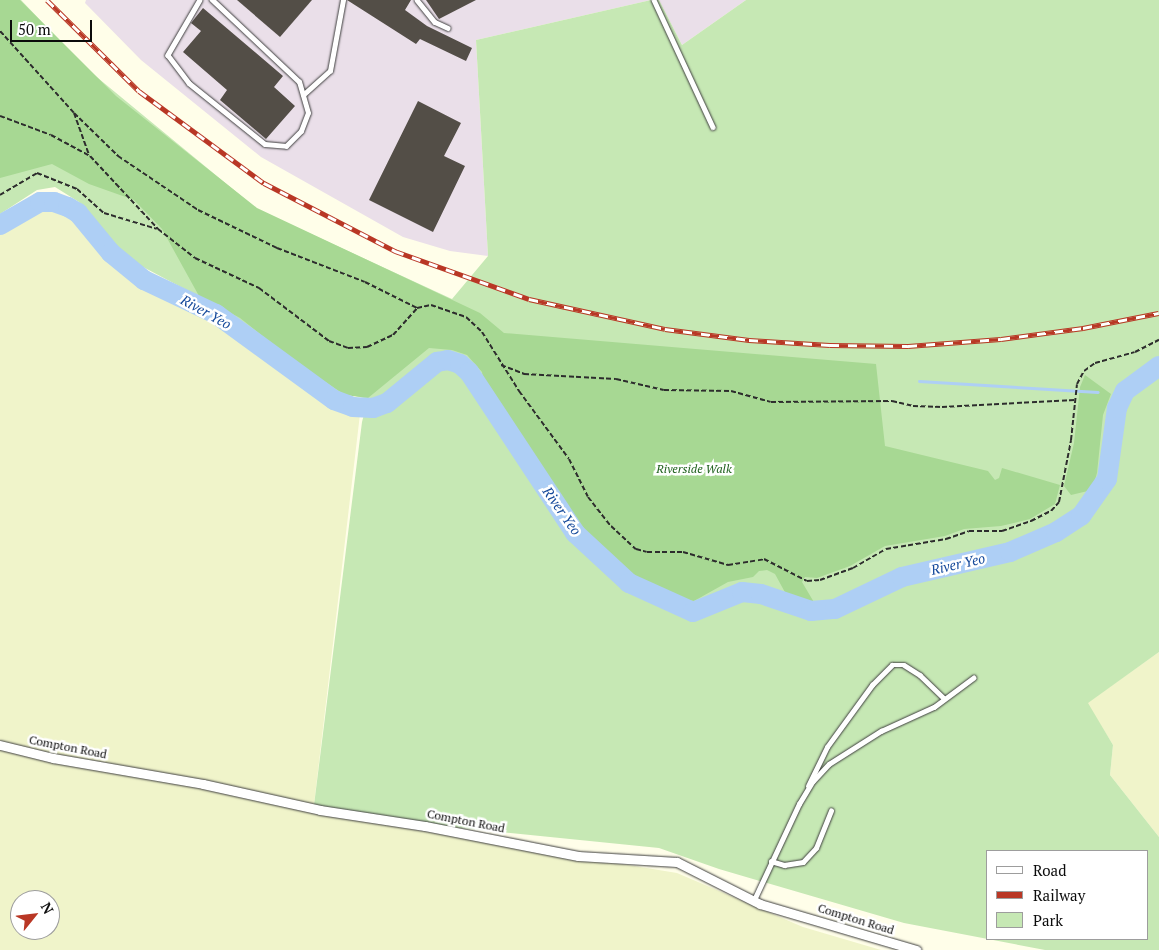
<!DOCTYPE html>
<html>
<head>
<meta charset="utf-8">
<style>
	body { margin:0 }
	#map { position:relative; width:1159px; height:950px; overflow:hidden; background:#fffee9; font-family:"PT Serif",serif }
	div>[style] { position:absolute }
	.industrial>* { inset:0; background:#eadfe9 }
	.farmland>* { inset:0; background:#f0f4ca }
	.green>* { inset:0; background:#c6e8b4 }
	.forest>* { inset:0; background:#a7d893 }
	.stream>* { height:3px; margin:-1.5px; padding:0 1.5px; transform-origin:1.5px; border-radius:1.5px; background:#aecff5 }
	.river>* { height:20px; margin:-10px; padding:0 10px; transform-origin:10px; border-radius:10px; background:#aecff5 }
	.building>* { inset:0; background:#534e47 }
	.path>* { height:2px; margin-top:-1px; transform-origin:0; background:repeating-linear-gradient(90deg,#2d2d2d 0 5px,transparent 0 7.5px) }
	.roads { filter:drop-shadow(0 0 1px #3e3e3e) drop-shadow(0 0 1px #3e3e3e) }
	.lane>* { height:4.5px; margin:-2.25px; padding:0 2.25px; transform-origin:2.25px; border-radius:2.25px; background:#fff }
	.street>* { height:9px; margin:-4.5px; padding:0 4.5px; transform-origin:4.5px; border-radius:4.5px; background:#fff }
	.rail>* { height:5px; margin-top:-2.5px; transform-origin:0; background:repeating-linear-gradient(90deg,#fff 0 9px,#b93725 0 18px); box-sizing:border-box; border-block:1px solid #b93725 }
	span { translate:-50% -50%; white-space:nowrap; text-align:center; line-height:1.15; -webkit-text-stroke:5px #fff; paint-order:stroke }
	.park-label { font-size:12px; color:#1f611d; font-style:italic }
	.street-label { font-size:12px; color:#0b0b0b }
	.water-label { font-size:14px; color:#164a9b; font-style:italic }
	.legend { position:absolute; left:986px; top:850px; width:162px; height:90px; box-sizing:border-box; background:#fff; border:1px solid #9d9d9d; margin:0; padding:6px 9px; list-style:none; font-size:15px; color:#0b0b0b }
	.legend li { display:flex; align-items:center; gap:10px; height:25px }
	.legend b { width:25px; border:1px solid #9d9d9d }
	.north { position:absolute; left:10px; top:890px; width:50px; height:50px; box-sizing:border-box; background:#fff; border:1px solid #9d9d9d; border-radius:50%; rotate:61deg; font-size:14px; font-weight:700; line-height:20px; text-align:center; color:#0b0b0b }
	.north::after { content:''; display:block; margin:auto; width:18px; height:22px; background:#b93725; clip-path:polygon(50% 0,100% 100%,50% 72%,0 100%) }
	.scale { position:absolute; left:10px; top:20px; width:82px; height:22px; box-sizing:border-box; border:2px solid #0b0b0b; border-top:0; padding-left:6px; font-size:15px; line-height:18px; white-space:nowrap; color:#0b0b0b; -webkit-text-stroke:4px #fff; paint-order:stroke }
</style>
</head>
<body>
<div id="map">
	<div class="industrial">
		<i style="clip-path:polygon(86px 0,651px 0,476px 40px,488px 256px,450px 251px,403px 237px,261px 157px,141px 60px,85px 3px)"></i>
		<i style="clip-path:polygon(659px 0,746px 0,682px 45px)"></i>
	</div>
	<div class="farmland">
		<i style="clip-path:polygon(evenodd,54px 202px,94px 221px,119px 261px,172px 294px,223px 319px,360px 414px,313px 813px,677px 873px,803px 927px,881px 950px,0 950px,0 221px,54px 202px,20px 900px,50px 900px,50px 930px,20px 930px,20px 900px)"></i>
		<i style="clip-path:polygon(1159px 652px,1159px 837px,1110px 775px,1113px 745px,1087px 703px)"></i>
	</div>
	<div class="green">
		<i style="clip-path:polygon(evenodd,0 0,21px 0,87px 69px,257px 209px,452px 299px,488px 256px,476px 40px,651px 0,659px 0,682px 45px,746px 0,1159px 0,1159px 652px,1088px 703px,1113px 745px,1110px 775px,1159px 837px,1159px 950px,1045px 950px,904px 923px,719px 869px,659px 848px,313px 813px,362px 422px,368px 399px,338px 392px,228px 312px,128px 259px,106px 239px,79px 202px,55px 187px,37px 190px,0 214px,0 0,988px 851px,1148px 851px,1148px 939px,988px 939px,988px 851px)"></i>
	</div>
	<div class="forest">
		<i style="clip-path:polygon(0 0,20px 0,116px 96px,257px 208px,480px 313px,504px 333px,876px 364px,885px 446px,988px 471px,995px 480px,999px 478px,1002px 468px,1060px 485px,1055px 504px,1030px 519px,1001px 526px,964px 529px,945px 536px,885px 546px,850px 566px,817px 578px,805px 577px,802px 582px,815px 604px,787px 596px,775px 574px,767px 570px,759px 571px,753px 577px,728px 582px,694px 601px,676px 598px,641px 581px,579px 530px,541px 465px,484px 386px,482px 372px,467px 355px,452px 350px,429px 348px,368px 398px,345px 395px,295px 362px,240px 318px,199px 296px,162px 229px,134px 200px,89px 184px,52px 164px,0 178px)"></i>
		<i style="clip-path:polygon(1085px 375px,1111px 394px,1103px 415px,1097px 473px,1092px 490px,1071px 495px,1064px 486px,1074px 443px,1080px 387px)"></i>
	</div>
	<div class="stream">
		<i style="left:919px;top:381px;width:179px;rotate:3.5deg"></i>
	</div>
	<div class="river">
		<i style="left:0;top:225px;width:46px;rotate:-29.9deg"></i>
		<i style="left:40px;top:202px;width:14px"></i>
		<i style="left:54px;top:202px;width:15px;rotate:20deg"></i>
		<i style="left:68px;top:207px;width:12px;rotate:31deg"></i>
		<i style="left:78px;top:213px;width:52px;rotate:50.5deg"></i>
		<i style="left:111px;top:253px;width:43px;rotate:39.3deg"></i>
		<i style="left:144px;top:280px;width:80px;rotate:25.3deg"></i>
		<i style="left:216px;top:314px;width:146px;rotate:36.1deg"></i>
		<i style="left:334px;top:400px;width:20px;rotate:20deg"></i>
		<i style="left:353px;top:407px;width:20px;rotate:3deg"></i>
		<i style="left:373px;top:408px;width:15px;rotate:-20deg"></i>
		<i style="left:387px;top:403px;width:65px;rotate:-39.4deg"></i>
		<i style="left:437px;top:362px;width:11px;rotate:-10deg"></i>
		<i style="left:448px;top:360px;width:13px;rotate:18deg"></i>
		<i style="left:460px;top:364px;width:12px;rotate:42deg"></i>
		<i style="left:469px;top:372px;width:193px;rotate:56.6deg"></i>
		<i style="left:575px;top:533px;width:74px;rotate:42.8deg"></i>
		<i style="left:629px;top:583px;width:70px;rotate:24.4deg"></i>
		<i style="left:693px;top:612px;width:53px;rotate:-22.2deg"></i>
		<i style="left:742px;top:592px;width:19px;rotate:6deg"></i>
		<i style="left:761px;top:594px;width:53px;rotate:18.8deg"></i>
		<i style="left:811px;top:611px;width:24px;rotate:-5deg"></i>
		<i style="left:835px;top:609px;width:74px;rotate:-25.5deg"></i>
		<i style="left:902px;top:577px;width:111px;rotate:-13deg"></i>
		<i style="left:1010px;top:552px;width:50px;rotate:-23.5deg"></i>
		<i style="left:1056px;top:532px;width:30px;rotate:-33deg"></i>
		<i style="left:1081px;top:516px;width:45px;rotate:-54.9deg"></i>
		<i style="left:1107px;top:479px;width:72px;rotate:-82deg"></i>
		<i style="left:1117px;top:408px;width:19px;rotate:-65deg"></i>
		<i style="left:1125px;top:391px;width:42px;rotate:-36.3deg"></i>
	</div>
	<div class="building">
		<i style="clip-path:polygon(237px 0,312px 0,280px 37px)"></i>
		<i style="clip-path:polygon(347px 0,411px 0,405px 10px,427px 26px,472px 48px,466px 61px,420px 39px,416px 44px)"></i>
		<i style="clip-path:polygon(426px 0,476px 0,439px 19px)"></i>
		<i style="clip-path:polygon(203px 8px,283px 76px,274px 87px,295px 106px,266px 139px,220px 100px,227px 90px,183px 52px,201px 31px,191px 23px)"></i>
		<i style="clip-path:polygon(418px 101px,461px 123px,444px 156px,465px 166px,433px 232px,369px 200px)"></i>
	</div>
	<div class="path">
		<i style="left:0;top:31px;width:110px;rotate:47.9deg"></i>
		<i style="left:74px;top:113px;width:45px;rotate:70.3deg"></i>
		<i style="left:74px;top:113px;width:62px;rotate:44.3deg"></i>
		<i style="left:118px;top:156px;width:97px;rotate:34deg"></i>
		<i style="left:198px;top:210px;width:88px;rotate:25.7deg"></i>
		<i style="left:277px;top:248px;width:94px;rotate:21.1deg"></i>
		<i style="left:365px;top:282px;width:58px;rotate:26.6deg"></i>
		<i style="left:0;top:116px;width:54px;rotate:20.4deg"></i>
		<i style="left:51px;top:135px;width:44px;rotate:28.3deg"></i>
		<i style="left:90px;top:156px;width:100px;rotate:47deg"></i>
		<i style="left:158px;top:229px;width:47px;rotate:38.1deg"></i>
		<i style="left:195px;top:258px;width:71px;rotate:25.1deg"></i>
		<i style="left:259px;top:288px;width:88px;rotate:37.1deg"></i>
		<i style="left:329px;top:341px;width:20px;rotate:20deg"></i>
		<i style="left:348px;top:348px;width:19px;rotate:-3deg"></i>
		<i style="left:367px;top:347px;width:29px;rotate:-25deg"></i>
		<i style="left:393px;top:335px;width:36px;rotate:-48deg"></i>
		<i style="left:417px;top:308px;width:14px;rotate:-12deg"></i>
		<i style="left:431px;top:305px;width:37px;rotate:19deg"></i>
		<i style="left:466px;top:317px;width:22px;rotate:43deg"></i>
		<i style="left:482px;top:332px;width:70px;rotate:57.9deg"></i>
		<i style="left:519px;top:391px;width:84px;rotate:53.7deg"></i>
		<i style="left:569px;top:459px;width:42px;rotate:63.4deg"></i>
		<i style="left:588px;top:497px;width:37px;rotate:52deg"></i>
		<i style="left:611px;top:526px;width:34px;rotate:43deg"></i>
		<i style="left:636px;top:549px;width:11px;rotate:15deg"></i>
		<i style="left:647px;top:552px;width:36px"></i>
		<i style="left:683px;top:552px;width:47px;rotate:16.1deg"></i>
		<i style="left:728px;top:565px;width:36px;rotate:-9deg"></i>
		<i style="left:764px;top:559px;width:48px;rotate:27.1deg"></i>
		<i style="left:807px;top:581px;width:13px;rotate:-4deg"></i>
		<i style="left:820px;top:580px;width:35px;rotate:-20deg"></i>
		<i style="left:853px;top:568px;width:38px;rotate:-30deg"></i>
		<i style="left:886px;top:549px;width:61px;rotate:-9.5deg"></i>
		<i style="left:946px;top:539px;width:24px;rotate:-19deg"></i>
		<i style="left:969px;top:531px;width:33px"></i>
		<i style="left:1002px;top:531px;width:31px;rotate:-19deg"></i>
		<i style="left:1031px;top:521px;width:22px;rotate:-27deg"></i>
		<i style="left:1051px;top:511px;width:12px;rotate:-48deg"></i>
		<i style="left:1059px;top:502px;width:63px;rotate:-79deg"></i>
		<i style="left:1071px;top:440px;width:56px;rotate:-83.9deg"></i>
		<i style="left:1077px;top:384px;width:15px;rotate:-62deg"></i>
		<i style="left:1084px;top:371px;width:14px;rotate:-36deg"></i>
		<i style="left:1095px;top:363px;width:41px;rotate:-15.4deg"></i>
		<i style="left:1135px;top:352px;width:27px;rotate:-27deg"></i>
		<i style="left:0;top:195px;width:43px;rotate:-30.7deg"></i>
		<i style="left:37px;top:173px;width:43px;rotate:21.8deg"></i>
		<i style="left:77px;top:189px;width:36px;rotate:42deg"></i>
		<i style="left:104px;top:213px;width:55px;rotate:16.8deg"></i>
		<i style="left:501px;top:365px;width:25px;rotate:21deg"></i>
		<i style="left:524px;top:374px;width:92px;rotate:3.1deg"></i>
		<i style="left:616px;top:379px;width:49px;rotate:12.9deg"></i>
		<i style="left:664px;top:390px;width:67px;rotate:0.9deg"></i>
		<i style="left:731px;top:391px;width:41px;rotate:15.4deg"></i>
		<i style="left:771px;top:402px;width:121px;rotate:-0.5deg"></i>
		<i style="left:892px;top:401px;width:22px;rotate:13deg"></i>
		<i style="left:913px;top:406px;width:29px;rotate:2deg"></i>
		<i style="left:942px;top:407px;width:133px;rotate:-3deg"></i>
	</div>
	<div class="roads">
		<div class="lane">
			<i style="left:200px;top:0;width:64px;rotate:120.2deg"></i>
			<i style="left:168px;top:55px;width:35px;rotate:53deg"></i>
			<i style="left:189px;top:83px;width:97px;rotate:38.8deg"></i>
			<i style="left:265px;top:144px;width:21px;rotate:5deg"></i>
			<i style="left:286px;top:146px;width:21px;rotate:-45deg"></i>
			<i style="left:301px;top:131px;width:19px;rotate:-69deg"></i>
			<i style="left:308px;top:113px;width:32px;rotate:-106deg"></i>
			<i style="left:299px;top:82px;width:120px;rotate:-136.7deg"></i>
			<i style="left:417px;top:0;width:28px;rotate:51deg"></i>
			<i style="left:435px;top:22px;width:14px;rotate:25deg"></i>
			<i style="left:654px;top:0;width:140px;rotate:65.1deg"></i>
			<i style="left:303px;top:95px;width:36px;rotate:-42deg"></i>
			<i style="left:330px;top:71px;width:72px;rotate:-79.6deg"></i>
			<i style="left:808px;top:786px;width:43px;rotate:-64deg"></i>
			<i style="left:827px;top:747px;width:77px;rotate:-54deg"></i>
			<i style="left:872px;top:685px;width:28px;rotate:-45deg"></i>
			<i style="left:892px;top:665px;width:12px"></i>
			<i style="left:904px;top:665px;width:19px;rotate:32deg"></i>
			<i style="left:920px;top:675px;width:33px;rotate:44deg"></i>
			<i style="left:771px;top:861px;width:14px;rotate:17deg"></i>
			<i style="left:784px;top:865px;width:19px;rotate:-9deg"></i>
			<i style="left:803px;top:862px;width:19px;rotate:-47deg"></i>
			<i style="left:816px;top:848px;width:40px;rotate:-68deg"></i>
			<i style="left:754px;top:900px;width:106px;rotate:-64.9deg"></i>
			<i style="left:799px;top:804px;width:27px;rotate:-59deg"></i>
			<i style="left:813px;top:781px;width:23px;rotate:-47deg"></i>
			<i style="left:829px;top:764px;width:62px;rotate:-32.4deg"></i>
			<i style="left:881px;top:731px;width:58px;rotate:-24.4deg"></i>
			<i style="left:934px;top:707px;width:49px;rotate:-36.6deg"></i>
		</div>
		<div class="street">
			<i style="left:0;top:745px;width:55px;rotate:13.8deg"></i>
			<i style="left:53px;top:758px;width:152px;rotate:9.8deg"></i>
			<i style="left:203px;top:784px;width:120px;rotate:12.5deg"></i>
			<i style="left:320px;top:810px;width:106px;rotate:8.7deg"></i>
			<i style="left:425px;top:826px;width:156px;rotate:11.1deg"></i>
			<i style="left:578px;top:856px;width:99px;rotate:3.5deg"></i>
			<i style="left:677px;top:862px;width:93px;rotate:26.8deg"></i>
			<i style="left:760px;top:904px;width:163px;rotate:16.4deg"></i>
		</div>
	</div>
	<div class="rail">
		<i style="left:47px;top:0;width:129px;rotate:44.7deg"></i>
		<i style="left:139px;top:91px;width:155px;rotate:36.4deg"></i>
		<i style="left:264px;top:183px;width:148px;rotate:27.4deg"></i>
		<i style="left:395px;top:251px;width:142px;rotate:19.7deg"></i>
		<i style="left:529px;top:299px;width:139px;rotate:12.4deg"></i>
		<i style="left:665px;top:329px;width:85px;rotate:7.5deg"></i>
		<i style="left:749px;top:340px;width:81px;rotate:3.5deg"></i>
		<i style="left:830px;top:345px;width:78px;rotate:0.7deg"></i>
		<i style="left:908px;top:346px;width:93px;rotate:-4.3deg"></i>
		<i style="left:1001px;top:339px;width:83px;rotate:-7.6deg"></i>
		<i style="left:1083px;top:328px;width:77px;rotate:-11.2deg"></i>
	</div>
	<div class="park-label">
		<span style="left:694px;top:469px">Riverside Walk</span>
	</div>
	<div class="street-label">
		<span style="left:68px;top:747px;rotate:11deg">Compton Road</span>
		<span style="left:466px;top:821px;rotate:11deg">Compton Road</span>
		<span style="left:856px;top:919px;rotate:17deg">Compton Road</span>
	</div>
	<div class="water-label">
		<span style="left:206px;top:312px;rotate:29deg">River Yeo</span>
		<span style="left:562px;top:511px;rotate:55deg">River Yeo</span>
		<span style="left:958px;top:564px;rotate:-13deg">River Yeo</span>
	</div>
	<ul class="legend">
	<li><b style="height:6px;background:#fff"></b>Road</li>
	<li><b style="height:6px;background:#b93725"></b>Railway</li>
	<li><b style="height:14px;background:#c6e8b4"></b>Park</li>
	</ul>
	<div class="north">N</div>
	<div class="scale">50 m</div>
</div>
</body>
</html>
